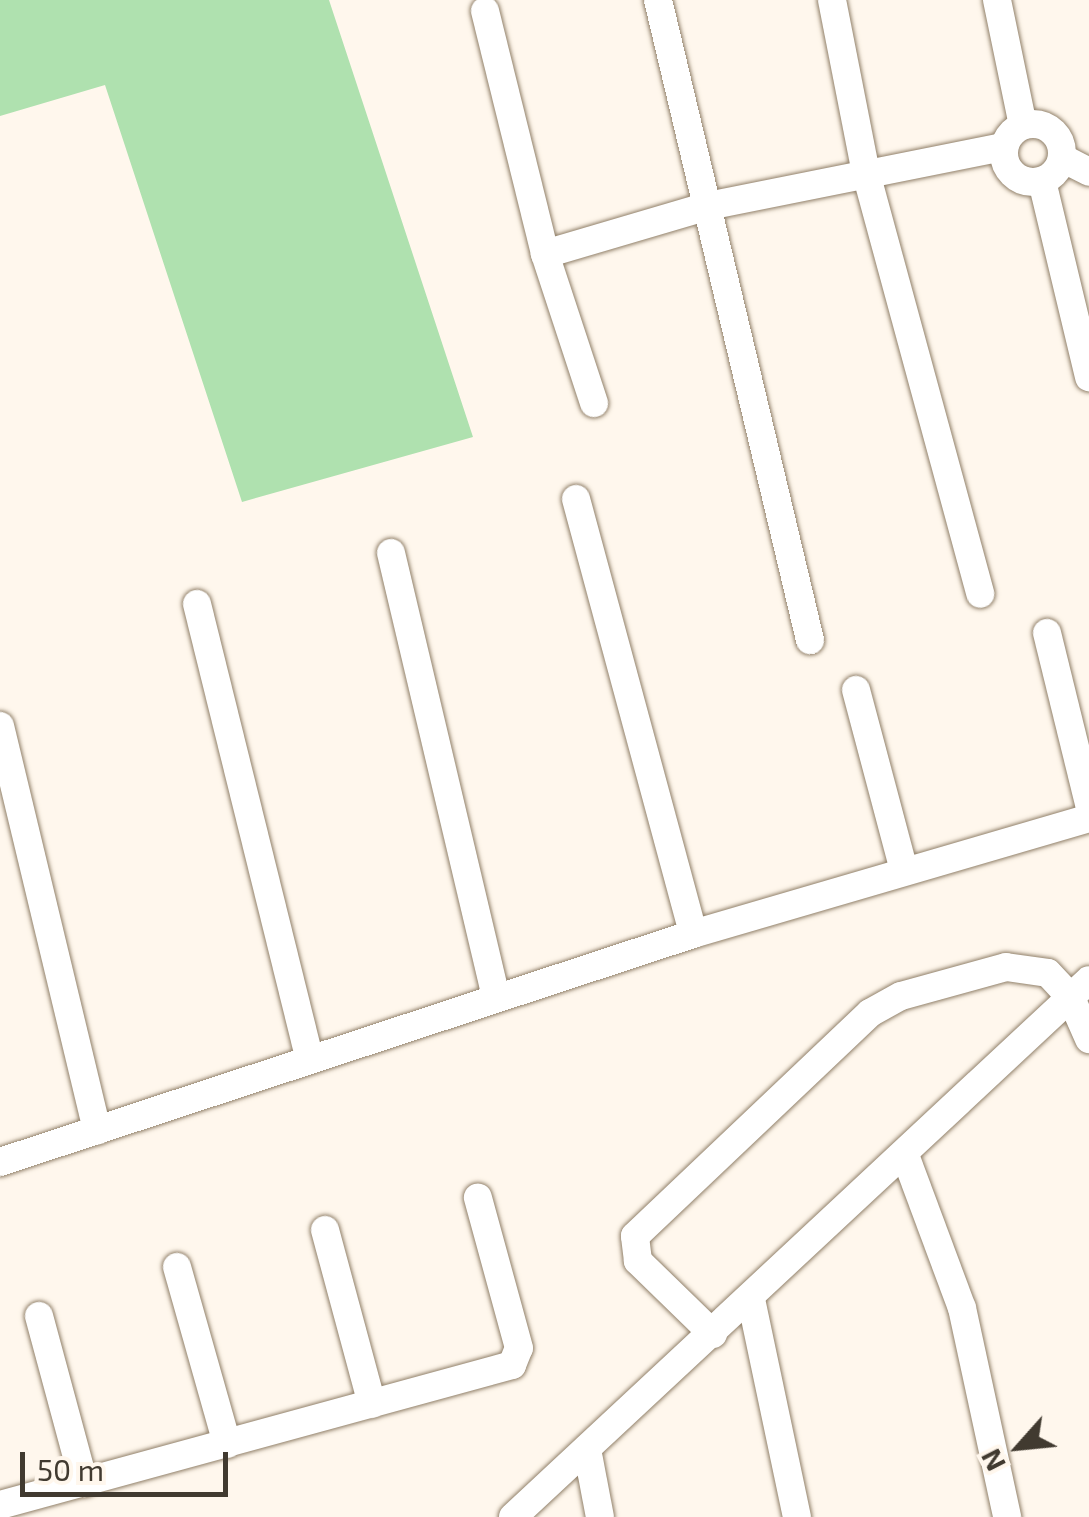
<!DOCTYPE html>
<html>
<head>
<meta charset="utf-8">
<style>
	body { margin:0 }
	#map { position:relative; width:1089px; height:1517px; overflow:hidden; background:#fff7ed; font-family:"Exo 2",sans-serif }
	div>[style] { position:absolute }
	.water>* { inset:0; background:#afe1af }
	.roads { filter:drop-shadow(0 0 2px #918069) drop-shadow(0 0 2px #918069) }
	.minor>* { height:28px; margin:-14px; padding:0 14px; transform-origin:14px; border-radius:14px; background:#fff }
	.minor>.ring { margin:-14px; padding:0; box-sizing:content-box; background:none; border:28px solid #fff; border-radius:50% }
	span { translate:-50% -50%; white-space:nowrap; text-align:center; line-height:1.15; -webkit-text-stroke:9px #fff7ed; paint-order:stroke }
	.north { position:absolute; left:969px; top:1397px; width:100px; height:100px; -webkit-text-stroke:8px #fff7ed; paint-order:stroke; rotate:243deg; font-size:28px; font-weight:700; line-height:40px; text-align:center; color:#413a30 }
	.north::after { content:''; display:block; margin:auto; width:35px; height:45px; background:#413a30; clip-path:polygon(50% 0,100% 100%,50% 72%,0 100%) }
	.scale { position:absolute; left:20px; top:1452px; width:208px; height:45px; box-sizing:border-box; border:5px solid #413a30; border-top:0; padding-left:12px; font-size:30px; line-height:35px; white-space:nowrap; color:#413a30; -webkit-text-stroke:8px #fff7ed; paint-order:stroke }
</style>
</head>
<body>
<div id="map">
	<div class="water">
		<i style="clip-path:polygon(0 0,329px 0,473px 437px,242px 502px,105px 85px,0 116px)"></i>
	</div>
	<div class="roads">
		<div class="minor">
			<i style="left:658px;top:0;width:658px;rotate:76.64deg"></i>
			<i style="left:832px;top:0;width:176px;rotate:78.9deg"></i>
			<i style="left:866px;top:173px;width:436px;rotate:74.8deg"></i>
			<i style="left:997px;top:0;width:128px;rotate:78.3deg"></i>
			<i style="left:485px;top:11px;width:250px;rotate:76.1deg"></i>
			<i style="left:545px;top:254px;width:157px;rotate:71.8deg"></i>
			<i class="ring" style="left:1004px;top:124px;width:30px;height:30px"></i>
			<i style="left:1062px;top:158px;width:30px;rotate:27deg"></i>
			<i style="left:1042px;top:181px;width:202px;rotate:76.5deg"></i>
			<i style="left:545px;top:254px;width:170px;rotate:-16.4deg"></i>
			<i style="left:708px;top:206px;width:302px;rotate:-11.3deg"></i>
			<i style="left:576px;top:499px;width:450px;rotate:74.9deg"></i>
			<i style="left:391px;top:553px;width:457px;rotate:76.7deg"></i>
			<i style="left:197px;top:604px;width:468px;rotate:76.1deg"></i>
			<i style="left:1047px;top:633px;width:176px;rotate:76.2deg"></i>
			<i style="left:856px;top:690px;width:186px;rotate:75.1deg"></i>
			<i style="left:0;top:726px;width:416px;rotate:76.5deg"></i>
			<i style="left:905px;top:1155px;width:163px;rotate:69.6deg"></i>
			<i style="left:962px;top:1308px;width:214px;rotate:77.8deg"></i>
			<i style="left:0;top:1162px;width:730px;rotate:-18.21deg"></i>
			<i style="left:693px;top:934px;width:413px;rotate:-16.3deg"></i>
			<i style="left:325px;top:1230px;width:180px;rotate:74.9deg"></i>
			<i style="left:177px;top:1267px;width:184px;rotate:74.2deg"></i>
			<i style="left:751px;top:1299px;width:223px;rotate:78.1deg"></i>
			<i style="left:39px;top:1316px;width:173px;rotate:74.9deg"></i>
			<i style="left:713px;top:1334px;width:105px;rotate:-135.8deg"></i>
			<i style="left:638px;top:1261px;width:25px;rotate:-97deg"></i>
			<i style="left:635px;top:1236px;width:324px;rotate:-43.5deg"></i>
			<i style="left:870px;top:1013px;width:35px;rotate:-29deg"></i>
			<i style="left:901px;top:996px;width:109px;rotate:-15.4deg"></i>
			<i style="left:1006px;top:967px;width:42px;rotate:8.1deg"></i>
			<i style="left:1048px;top:973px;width:34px;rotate:47deg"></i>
			<i style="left:1071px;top:998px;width:45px;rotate:66.3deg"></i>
			<i style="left:587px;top:1449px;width:69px;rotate:79.2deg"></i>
			<i style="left:0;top:1505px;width:531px;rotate:-15.29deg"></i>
			<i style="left:512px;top:1365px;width:18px;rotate:-68deg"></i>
			<i style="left:519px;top:1348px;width:156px;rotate:-105.3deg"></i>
			<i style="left:513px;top:1517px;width:787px;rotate:-42.99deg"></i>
		</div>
	</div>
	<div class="north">N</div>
	<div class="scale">50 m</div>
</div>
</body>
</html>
